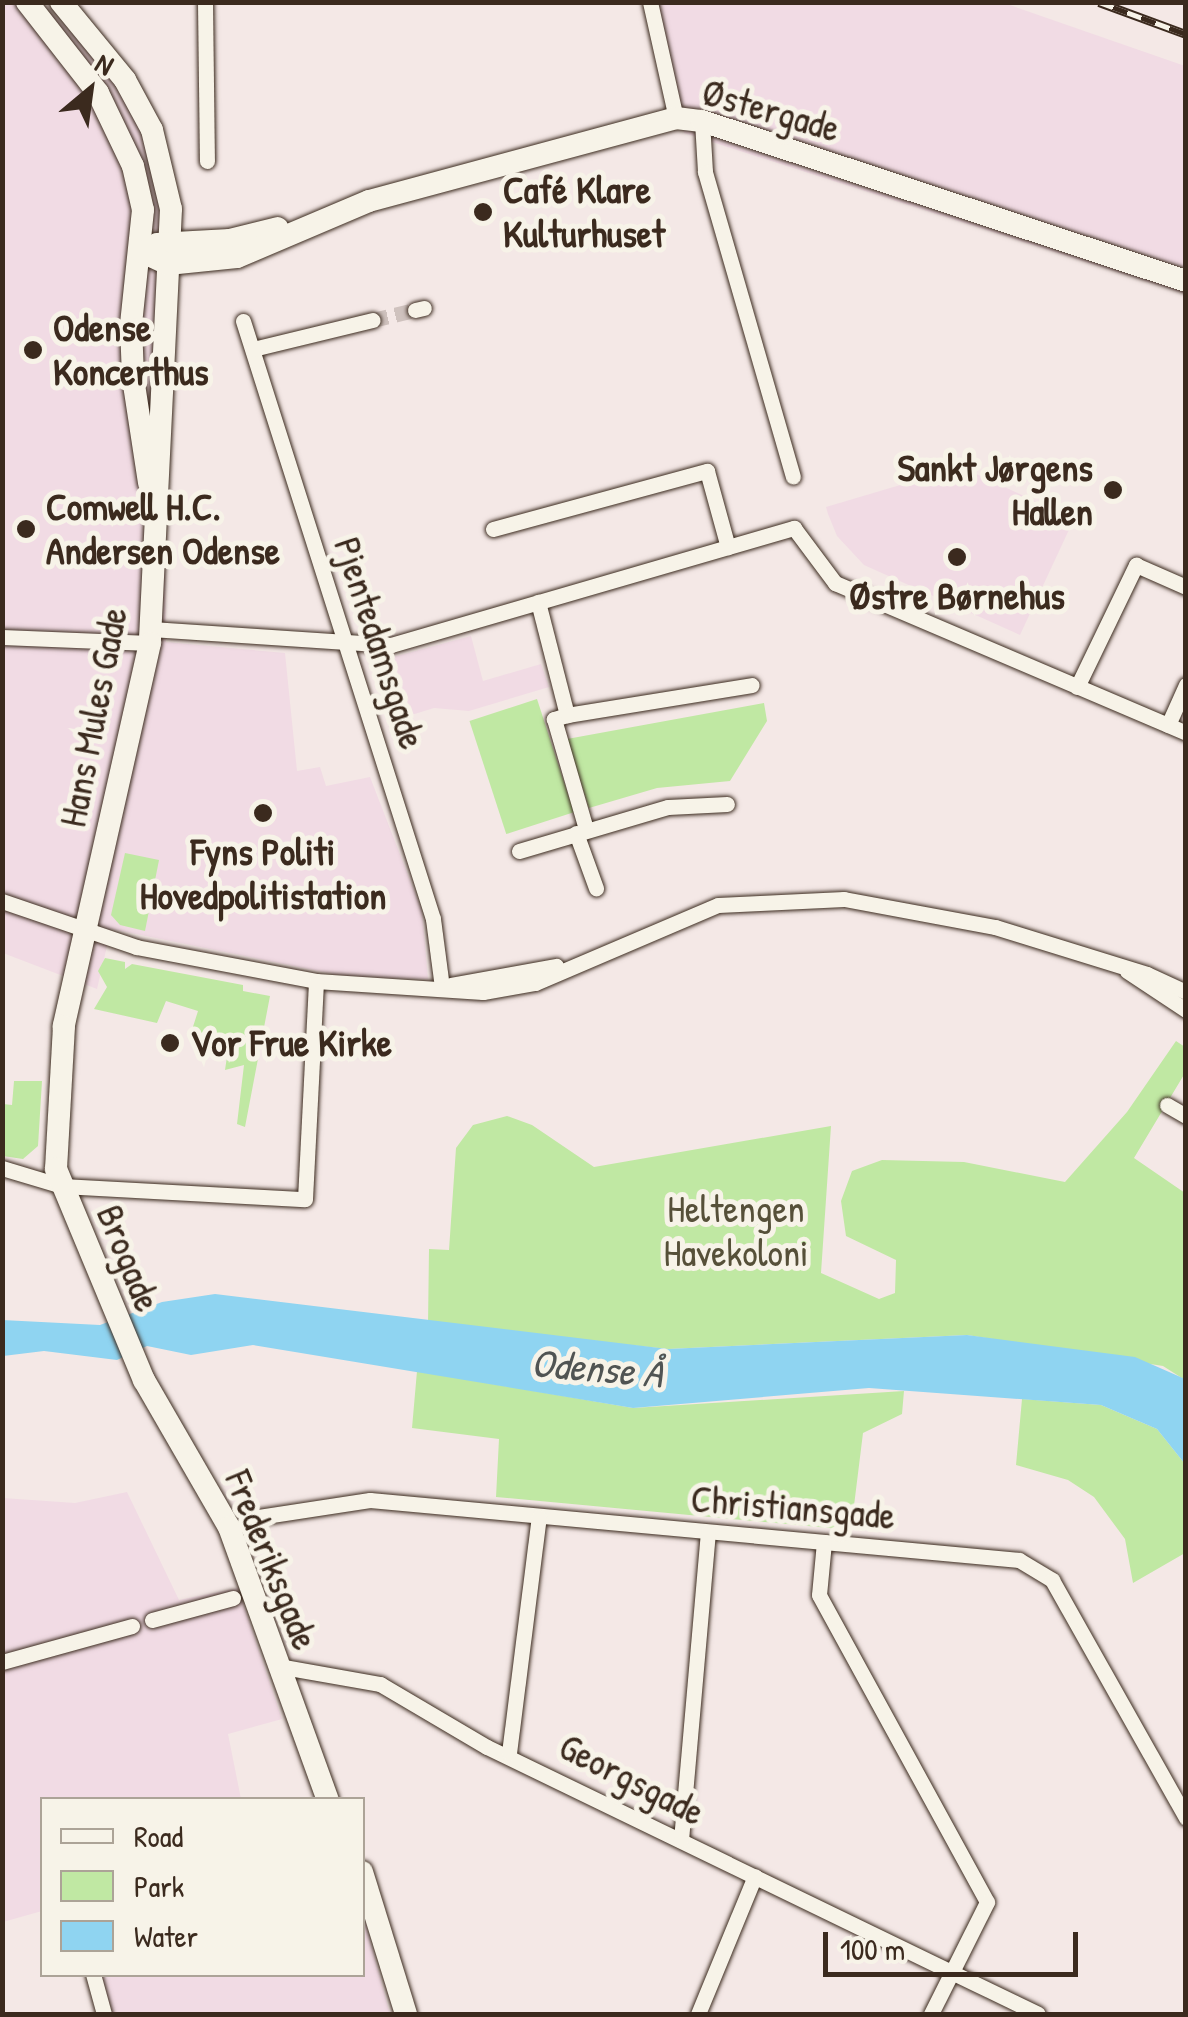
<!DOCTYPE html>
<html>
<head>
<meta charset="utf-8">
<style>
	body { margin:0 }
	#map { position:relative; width:1188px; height:2017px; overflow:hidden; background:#f4e8e6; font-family:"Patrick Hand",sans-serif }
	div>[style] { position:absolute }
	.built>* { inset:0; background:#f1dbe4 }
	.green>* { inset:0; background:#c0e8a3; transform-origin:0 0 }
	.water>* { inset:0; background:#8fd4f1 }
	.street-tunnel>* { height:15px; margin-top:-7.5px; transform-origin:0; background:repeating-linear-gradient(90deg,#cfc2be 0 15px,transparent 0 23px) }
	.roads { filter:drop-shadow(0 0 2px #3b2a1e) drop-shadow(0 0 2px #3b2a1e) }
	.street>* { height:15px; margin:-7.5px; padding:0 7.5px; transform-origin:7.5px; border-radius:7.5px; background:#f7f3e8 }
	.secondary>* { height:22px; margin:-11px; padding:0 11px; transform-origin:11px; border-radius:11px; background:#f7f3e8 }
	.rail>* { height:9px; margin-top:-4.5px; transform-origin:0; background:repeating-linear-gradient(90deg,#f7f3e8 0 15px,#3b2a1e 0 30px); box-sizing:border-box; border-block:2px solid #3b2a1e }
	.dots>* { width:28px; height:28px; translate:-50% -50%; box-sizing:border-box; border:5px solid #f7f3e8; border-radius:50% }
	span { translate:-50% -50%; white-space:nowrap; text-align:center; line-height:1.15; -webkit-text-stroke:10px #f7f3e8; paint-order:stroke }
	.street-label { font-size:38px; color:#3b2a1e }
	.poi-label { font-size:38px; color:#3b2a1e; font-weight:700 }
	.left { translate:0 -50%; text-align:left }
	.right { translate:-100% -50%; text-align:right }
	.park-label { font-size:38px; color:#565039 }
	.water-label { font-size:40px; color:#505453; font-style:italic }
	.frame { position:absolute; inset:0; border:5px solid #3b2a1e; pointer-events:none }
	.legend { position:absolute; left:40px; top:1797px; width:325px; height:180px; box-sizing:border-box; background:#f7f3e8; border:2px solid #aca397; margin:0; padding:12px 18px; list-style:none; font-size:30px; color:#3b2a1e }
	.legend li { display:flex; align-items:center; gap:20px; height:50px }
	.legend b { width:50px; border:2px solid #aca397 }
	.north { position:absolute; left:40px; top:40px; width:100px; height:100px; -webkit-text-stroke:8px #f7f3e8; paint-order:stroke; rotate:29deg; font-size:28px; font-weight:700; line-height:40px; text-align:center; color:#3b2a1e }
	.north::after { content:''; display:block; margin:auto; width:35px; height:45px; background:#3b2a1e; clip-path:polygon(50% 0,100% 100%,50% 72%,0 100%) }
	.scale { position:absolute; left:823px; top:1932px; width:255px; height:45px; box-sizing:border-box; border:5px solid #3b2a1e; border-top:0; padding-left:12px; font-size:30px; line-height:35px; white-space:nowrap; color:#3b2a1e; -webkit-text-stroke:8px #f7f3e8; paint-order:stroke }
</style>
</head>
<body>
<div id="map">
	<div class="built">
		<i style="clip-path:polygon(2px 3px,41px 3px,100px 61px,135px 115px,153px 166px,162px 222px,166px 642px,285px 653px,297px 771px,320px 767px,326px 786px,370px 777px,422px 911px,428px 979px,348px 977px,111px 929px,97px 989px,3px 953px)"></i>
		<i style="clip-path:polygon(655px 3px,1004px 3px,1185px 66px,1185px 294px,684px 133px)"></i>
		<i style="clip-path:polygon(961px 467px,1074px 519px,1020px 635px,864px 565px,837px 536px,828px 514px,826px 507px)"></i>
		<i style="clip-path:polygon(471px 636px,483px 681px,541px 664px,549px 687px,469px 711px,434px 708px,392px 721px,375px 675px,382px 660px)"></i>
		<i style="clip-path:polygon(127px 1492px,179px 1600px,238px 1588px,282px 1719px,228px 1734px,241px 1799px,42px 1800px,42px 1911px,3px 1922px,3px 1498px,75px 1503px)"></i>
		<i style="clip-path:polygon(363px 1914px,390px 2014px,110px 2014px,99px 1975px,362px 1974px)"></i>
	</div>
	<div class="green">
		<i style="left:537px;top:699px;width:119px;height:71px;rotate:72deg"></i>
		<i style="clip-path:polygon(764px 703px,767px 721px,730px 781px,657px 788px,589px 808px,567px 739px)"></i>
		<i style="clip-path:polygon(125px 853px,159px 860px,145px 931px,120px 925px,111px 915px)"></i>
		<i style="clip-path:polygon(105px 958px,125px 962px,125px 969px,132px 964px,243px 985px,243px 991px,270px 996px,245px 1127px,237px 1124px,244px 1065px,225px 1070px,229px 1043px,191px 1033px,198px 1011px,166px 1001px,157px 1023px,94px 1009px,107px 987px,98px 971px)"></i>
		<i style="clip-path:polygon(1176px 1041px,1185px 1047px,1185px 1073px,1134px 1158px,1185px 1193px,1185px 1380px,1163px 1366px,967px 1335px,668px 1349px,428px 1324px,429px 1249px,449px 1250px,456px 1148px,473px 1125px,507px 1116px,532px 1125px,594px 1167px,831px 1126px,821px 1273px,879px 1299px,895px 1293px,896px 1260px,846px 1236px,841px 1201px,852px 1171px,882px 1160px,964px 1162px,1065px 1182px,1127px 1112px)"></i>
		<i style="clip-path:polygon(14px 1081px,42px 1081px,38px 1146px,23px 1159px,3px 1156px,3px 1104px,12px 1105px)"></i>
		<i style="clip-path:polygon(417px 1371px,633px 1408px,904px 1391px,902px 1414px,863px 1433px,851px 1530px,496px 1497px,499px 1439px,412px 1428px)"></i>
		<i style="clip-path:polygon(1022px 1399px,1101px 1405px,1157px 1429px,1185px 1464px,1185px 1553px,1133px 1583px,1125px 1539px,1094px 1497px,1068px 1480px,1016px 1465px)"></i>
	</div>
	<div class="water">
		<i style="clip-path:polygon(215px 1294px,668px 1349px,967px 1335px,1135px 1357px,1185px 1379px,1185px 1464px,1157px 1429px,1101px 1405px,869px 1388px,633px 1408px,253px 1345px,191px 1355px,147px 1346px,117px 1360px,44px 1351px,3px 1356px,2px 1320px,100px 1325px,162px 1302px)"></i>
	</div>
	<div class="street-tunnel">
		<i style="left:373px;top:320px;width:43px;rotate:-13.4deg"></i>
	</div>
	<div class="roads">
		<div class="street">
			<i style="left:205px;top:2px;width:159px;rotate:89.3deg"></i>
			<i style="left:650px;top:2px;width:119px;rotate:77.4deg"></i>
			<i style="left:702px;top:121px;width:51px;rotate:86.6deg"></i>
			<i style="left:705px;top:172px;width:317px;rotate:73.9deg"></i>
			<i style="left:415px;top:310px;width:9px;rotate:-13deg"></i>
			<i style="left:243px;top:321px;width:627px;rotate:72.37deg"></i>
			<i style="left:433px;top:919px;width:69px;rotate:82.5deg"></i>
			<i style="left:253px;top:349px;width:123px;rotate:-13.6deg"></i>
			<i style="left:493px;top:529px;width:222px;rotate:-15.2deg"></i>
			<i style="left:707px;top:471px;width:79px;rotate:74.6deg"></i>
			<i style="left:538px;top:602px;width:117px;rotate:75.6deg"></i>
			<i style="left:567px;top:715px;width:187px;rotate:-9.2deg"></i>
			<i style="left:151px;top:629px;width:241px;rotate:3.8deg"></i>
			<i style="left:391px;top:645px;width:420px;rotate:-16.2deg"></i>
			<i style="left:794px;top:528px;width:69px;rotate:53.3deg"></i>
			<i style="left:835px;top:583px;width:382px;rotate:23.1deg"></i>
			<i style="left:2px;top:637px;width:148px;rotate:2.3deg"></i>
			<i style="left:1077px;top:687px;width:136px;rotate:-64.2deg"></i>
			<i style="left:1136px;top:565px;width:55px;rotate:23.7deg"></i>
			<i style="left:567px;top:715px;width:14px;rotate:163deg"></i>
			<i style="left:554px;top:719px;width:115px;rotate:73.8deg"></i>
			<i style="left:1168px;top:725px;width:44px;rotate:-65.8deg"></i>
			<i style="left:576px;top:833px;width:59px;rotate:70deg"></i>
			<i style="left:519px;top:851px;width:155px;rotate:-16.5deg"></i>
			<i style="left:668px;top:807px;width:59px;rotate:-2.9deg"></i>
			<i style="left:2px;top:901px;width:142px;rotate:18.9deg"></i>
			<i style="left:136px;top:947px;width:183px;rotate:10.7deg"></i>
			<i style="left:316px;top:981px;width:167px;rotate:3.8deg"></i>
			<i style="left:483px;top:992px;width:53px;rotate:-9.8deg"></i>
			<i style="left:535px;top:983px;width:199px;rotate:-23.1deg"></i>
			<i style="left:718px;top:905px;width:126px;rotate:-2.7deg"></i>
			<i style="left:844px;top:899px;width:154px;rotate:10.5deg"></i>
			<i style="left:995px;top:927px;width:159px;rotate:17.2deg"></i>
			<i style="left:1147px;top:974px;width:43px;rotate:24.8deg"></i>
			<i style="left:1127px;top:971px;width:71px;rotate:33.5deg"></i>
			<i style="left:451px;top:985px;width:107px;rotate:-10.3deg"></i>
			<i style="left:1167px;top:1105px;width:22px;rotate:30deg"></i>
			<i style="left:2px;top:1168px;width:63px;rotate:16.7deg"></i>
			<i style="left:62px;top:1186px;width:243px;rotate:3.1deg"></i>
			<i style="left:305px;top:1199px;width:218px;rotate:-87.1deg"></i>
			<i style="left:252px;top:1518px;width:119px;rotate:-8.7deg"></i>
			<i style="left:370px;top:1500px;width:652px;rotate:5.28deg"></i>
			<i style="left:1019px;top:1560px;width:39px;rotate:31deg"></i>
			<i style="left:1052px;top:1580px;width:273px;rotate:60.6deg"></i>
			<i style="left:824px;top:1542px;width:53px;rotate:95.4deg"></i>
			<i style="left:819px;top:1595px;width:350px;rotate:61.3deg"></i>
			<i style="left:987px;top:1902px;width:125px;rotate:116.6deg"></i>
			<i style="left:152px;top:1620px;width:84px;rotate:-15.2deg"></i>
			<i style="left:2px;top:1662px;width:135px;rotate:-15.5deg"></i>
			<i style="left:278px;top:1666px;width:104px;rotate:10deg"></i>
			<i style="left:380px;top:1684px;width:124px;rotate:30.5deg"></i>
			<i style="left:487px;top:1747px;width:612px;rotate:25.85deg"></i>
			<i style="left:509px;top:1753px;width:238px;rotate:-82.8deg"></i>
			<i style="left:681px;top:1840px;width:309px;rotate:-85deg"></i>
			<i style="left:93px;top:1974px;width:41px;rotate:74.6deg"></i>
			<i style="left:698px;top:2014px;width:149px;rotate:-67.6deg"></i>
		</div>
		<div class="secondary">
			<i style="left:27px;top:2px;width:115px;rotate:52deg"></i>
			<i style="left:98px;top:93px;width:81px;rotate:64.4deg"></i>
			<i style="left:133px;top:166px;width:45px;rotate:77.2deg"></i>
			<i style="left:143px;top:210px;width:116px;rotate:96deg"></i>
			<i style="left:131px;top:325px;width:53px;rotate:87.8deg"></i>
			<i style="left:133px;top:378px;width:106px;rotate:81.3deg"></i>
			<i style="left:61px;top:2px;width:101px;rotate:50.6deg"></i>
			<i style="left:125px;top:80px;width:57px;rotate:61.6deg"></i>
			<i style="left:152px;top:130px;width:81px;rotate:76.5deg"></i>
			<i style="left:171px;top:209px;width:435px;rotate:92.8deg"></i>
			<i style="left:150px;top:643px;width:393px;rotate:102.7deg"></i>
			<i style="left:64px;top:1026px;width:143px;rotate:93.2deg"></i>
			<i style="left:56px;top:1169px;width:229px;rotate:67.4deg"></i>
			<i style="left:144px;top:1380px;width:170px;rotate:60deg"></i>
			<i style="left:229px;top:1527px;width:290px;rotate:70.1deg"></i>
			<i style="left:157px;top:244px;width:73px;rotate:-3.1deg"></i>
			<i style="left:230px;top:240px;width:49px;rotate:-14deg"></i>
			<i style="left:140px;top:251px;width:31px;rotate:25deg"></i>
			<i style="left:168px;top:264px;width:69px;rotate:-5.8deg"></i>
			<i style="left:237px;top:257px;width:143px;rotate:-23deg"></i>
			<i style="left:369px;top:201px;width:318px;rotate:-15.1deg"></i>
			<i style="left:676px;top:118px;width:26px;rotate:7deg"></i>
			<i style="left:702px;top:121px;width:510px;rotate:18.29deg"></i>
			<i style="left:362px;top:1872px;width:149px;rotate:72.8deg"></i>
		</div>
	</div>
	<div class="rail">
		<i style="left:1099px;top:2px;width:93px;rotate:20.2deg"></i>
	</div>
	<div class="dots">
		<i style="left:483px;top:212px;background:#3b2a1e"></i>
		<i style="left:33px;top:350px;background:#3b2a1e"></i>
		<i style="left:1113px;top:490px;background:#3b2a1e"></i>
		<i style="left:26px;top:529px;background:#3b2a1e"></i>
		<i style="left:957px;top:557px;background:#3b2a1e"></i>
		<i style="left:263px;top:813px;background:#3b2a1e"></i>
		<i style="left:170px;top:1043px;background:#3b2a1e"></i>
	</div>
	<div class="street-label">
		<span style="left:771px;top:110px;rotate:16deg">Østergade</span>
		<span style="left:380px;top:643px;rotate:72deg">Pjentedamsgade</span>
		<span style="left:93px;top:717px;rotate:-79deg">Hans Mules Gade</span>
		<span style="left:129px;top:1258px;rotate:68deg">Brogade</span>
		<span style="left:793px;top:1507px;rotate:5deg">Christiansgade</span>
		<span style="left:272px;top:1560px;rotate:68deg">Frederiksgade</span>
		<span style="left:632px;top:1779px;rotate:27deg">Georgsgade</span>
	</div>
	<div class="poi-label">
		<span class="left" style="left:503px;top:212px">Café Klare<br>Kulturhuset</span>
		<span class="left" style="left:53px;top:350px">Odense<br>Koncerthus</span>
		<span class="right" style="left:1093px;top:490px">Sankt Jørgens<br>Hallen</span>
		<span class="left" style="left:46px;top:529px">Comwell H.C.<br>Andersen Odense</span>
		<span style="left:957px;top:596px">Østre Børnehus</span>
		<span style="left:263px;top:874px">Fyns Politi<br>Hovedpolitistation</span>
		<span class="left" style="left:190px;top:1043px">Vor Frue Kirke</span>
	</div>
	<div class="park-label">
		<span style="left:736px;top:1231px">Heltengen<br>Havekoloni</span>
	</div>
	<div class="water-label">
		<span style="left:597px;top:1367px;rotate:5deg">Odense Å</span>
	</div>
	<div class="frame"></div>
	<ul class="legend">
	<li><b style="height:12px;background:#f7f3e8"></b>Road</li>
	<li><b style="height:28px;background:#c0e8a3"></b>Park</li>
	<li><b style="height:28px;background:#8fd4f1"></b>Water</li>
	</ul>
	<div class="north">N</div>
	<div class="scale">100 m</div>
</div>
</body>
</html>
